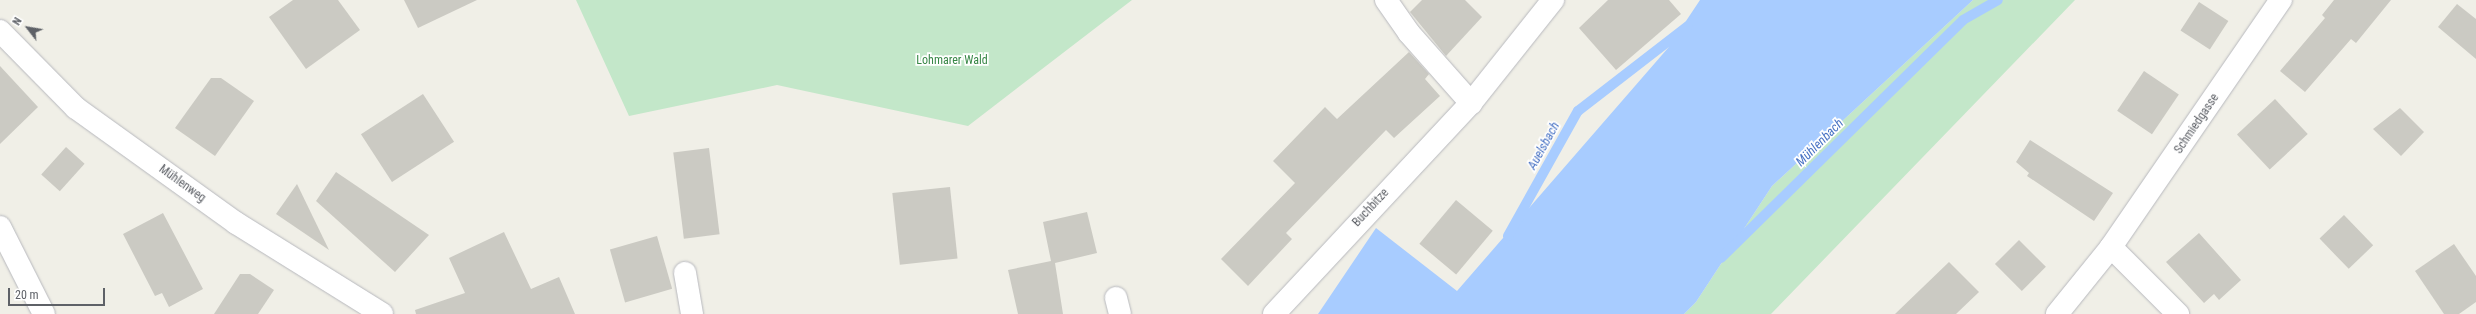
<!DOCTYPE html>
<html>
<head>
<meta charset="utf-8">
<style>
	body { margin:0 }
	#map { position:relative; width:2476px; height:314px; overflow:hidden; background:#f0efe7; font-family:"Roboto Condensed",sans-serif }
	div>[style] { position:absolute }
	.green>* { inset:0; background:#c3e7c9 }
	.water>* { inset:0; background:#a8ccff }
	.stream>* { height:10px; margin:-5px; padding:0 5px; transform-origin:5px; border-radius:5px; background:#a8ccff }
	.building>* { inset:0; background:#cbcac3; transform-origin:0 0 }
	.roads { filter:drop-shadow(0 0 1px #b7b8bd) drop-shadow(0 0 1px #b7b8bd) }
	.minor>* { height:22px; margin:-11px; padding:0 11px; transform-origin:11px; border-radius:11px; background:#fff }
	span { translate:-50% -50%; white-space:nowrap; text-align:center; line-height:1.15; -webkit-text-stroke:3.5px #fff; paint-order:stroke }
	.park-label { font-size:12px; color:#368645 }
	.street-label { font-size:12px; color:#5e6167 }
	.water-label { font-size:13px; color:#4973c4; font-style:italic }
	.north { position:absolute; left:8px; top:8px; width:40px; height:40px; -webkit-text-stroke:3px #fff; paint-order:stroke; rotate:301deg; font-size:11px; font-weight:700; line-height:16px; text-align:center; color:#5e6167 }
	.north::after { content:''; display:block; margin:auto; width:14px; height:18px; background:#5e6167; clip-path:polygon(50% 0,100% 100%,50% 72%,0 100%) }
	.scale { position:absolute; left:8px; top:288px; width:97px; height:18px; box-sizing:border-box; border:2px solid #5e6167; border-top:0; padding-left:5px; font-size:12px; line-height:14px; white-space:nowrap; color:#5e6167; -webkit-text-stroke:3px #fff; paint-order:stroke }
</style>
</head>
<body>
<div id="map">
	<div class="green">
		<i style="clip-path:polygon(576px 0,1132px 0,968px 126px,777px 85px,629px 116px)"></i>
		<i style="clip-path:polygon(1973px 0,2075px 0,1771px 314px,1684px 314px,1696px 302px,1772px 186px)"></i>
	</div>
	<div class="water">
		<i style="clip-path:polygon(1700px 0,1973px 0,1772px 186px,1696px 302px,1684px 314px,1318px 314px,1376px 228px,1457px 291px,1668px 48px)"></i>
	</div>
	<div class="stream">
		<i style="left:1508px;top:236px;width:143px;rotate:-60.8deg"></i>
		<i style="left:1578px;top:111px;width:139px;rotate:-37.7deg"></i>
		<i style="left:1721px;top:258px;width:339px;rotate:-44.5deg"></i>
		<i style="left:1963px;top:20px;width:40px;rotate:-29.7deg"></i>
	</div>
	<div class="building">
		<i style="clip-path:polygon(293px 0,338px 0,360px 30px,306px 69px,269px 17px)"></i>
		<i style="clip-path:polygon(404px 0,477px 0,418px 28px)"></i>
		<i style="clip-path:polygon(1422px 0,1465px 0,1482px 17px,1446px 56px,1410px 12px)"></i>
		<i style="clip-path:polygon(1608px 0,1669px 0,1681px 14px,1616px 70px,1579px 28px)"></i>
		<i style="clip-path:polygon(2334px 0,2391px 0,2356px 43px,2351px 39px,2305px 92px,2280px 71px,2325px 18px,2322px 15px)"></i>
		<i style="left:2199px;top:2px;width:35px;height:34px;rotate:33deg"></i>
		<i style="clip-path:polygon(2457px 4px,2476px 19px,2476px 59px,2438px 27px)"></i>
		<i style="clip-path:polygon(1409px 52px,1429px 74px,1425px 79px,1440px 96px,1394px 138px,1386px 130px,1286px 233px,1292px 239px,1248px 286px,1221px 259px,1295px 183px,1273px 161px,1325px 107px,1337px 119px)"></i>
		<i style="clip-path:polygon(0 66px,38px 107px,0 144px)"></i>
		<i style="left:2144px;top:71px;width:42px;height:48px;rotate:34deg"></i>
		<i style="clip-path:polygon(211px 78px,221px 78px,254px 101px,215px 156px,175px 128px)"></i>
		<i style="left:423px;top:94px;width:57px;height:74px;rotate:57deg"></i>
		<i style="left:2275px;top:99px;width:48px;height:52px;rotate:47deg"></i>
		<i style="clip-path:polygon(2400px 108px,2424px 132px,2401px 156px,2373px 129px)"></i>
		<i style="clip-path:polygon(2030px 140px,2113px 193px,2094px 221px,2027px 176px,2029px 173px,2016px 162px)"></i>
		<i style="left:66px;top:147px;width:25px;height:37px;rotate:42deg"></i>
		<i style="left:709px;top:148px;width:87px;height:36px;rotate:83deg"></i>
		<i style="clip-path:polygon(336px 172px,429px 235px,395px 272px,316px 201px)"></i>
		<i style="clip-path:polygon(297px 184px,329px 250px,276px 214px)"></i>
		<i style="left:950px;top:187px;width:72px;height:58px;rotate:84deg"></i>
		<i style="left:1456px;top:200px;width:48px;height:57px;rotate:40deg"></i>
		<i style="clip-path:polygon(1087px 212px,1097px 253px,1055px 263px,1063px 314px,1018px 314px,1008px 270px,1051px 261px,1043px 222px)"></i>
		<i style="clip-path:polygon(163px 213px,203px 289px,169px 307px,162px 293px,155px 296px,123px 234px)"></i>
		<i style="left:2344px;top:215px;width:42px;height:34px;rotate:46deg"></i>
		<i style="clip-path:polygon(504px 232px,531px 289px,559px 277px,575px 314px,416px 314px,415px 310px,465px 293px,449px 258px)"></i>
		<i style="clip-path:polygon(2199px 233px,2241px 280px,2219px 300px,2214px 294px,2204px 303px,2166px 262px)"></i>
		<i style="left:657px;top:236px;width:55px;height:49px;rotate:74deg"></i>
		<i style="left:2019px;top:240px;width:38px;height:34px;rotate:45deg"></i>
		<i style="clip-path:polygon(2454px 244px,2476px 276px,2476px 302px,2459px 314px,2444px 314px,2415px 271px)"></i>
		<i style="clip-path:polygon(1949px 262px,1979px 292px,1956px 314px,1895px 314px)"></i>
		<i style="clip-path:polygon(240px 274px,250px 274px,274px 290px,258px 314px,214px 314px)"></i>
	</div>
	<div class="roads">
		<div class="minor">
			<i style="left:1386px;top:0;width:40px;rotate:55.1deg"></i>
			<i style="left:1409px;top:33px;width:94px;rotate:48.5deg"></i>
			<i style="left:0;top:31px;width:108px;rotate:45.4deg"></i>
			<i style="left:76px;top:108px;width:197px;rotate:35.7deg"></i>
			<i style="left:236px;top:223px;width:172px;rotate:31.9deg"></i>
			<i style="left:0;top:227px;width:97px;rotate:63.2deg"></i>
			<i style="left:2111px;top:247px;width:95px;rotate:45deg"></i>
			<i style="left:685px;top:273px;width:42px;rotate:80.3deg"></i>
			<i style="left:1116px;top:298px;width:16px;rotate:76deg"></i>
			<i style="left:1274px;top:314px;width:289px;rotate:-47deg"></i>
			<i style="left:1471px;top:103px;width:132px;rotate:-51.5deg"></i>
			<i style="left:2057px;top:314px;width:86px;rotate:-51.1deg"></i>
			<i style="left:2111px;top:247px;width:300px;rotate:-55.5deg"></i>
		</div>
	</div>
	<div class="park-label">
		<span style="left:952px;top:61px">Lohmarer Wald</span>
	</div>
	<div class="street-label">
		<span style="left:2197px;top:124px;rotate:-56deg">Schmiedgasse</span>
		<span style="left:182px;top:184px;rotate:36deg">Mühlenweg</span>
		<span style="left:1371px;top:208px;rotate:-47deg">Buchbitze</span>
	</div>
	<div class="water-label">
		<span style="left:1820px;top:143px;rotate:-45deg">Mühlenbach</span>
		<span style="left:1544px;top:146px;rotate:-61deg">Auelsbach</span>
	</div>
	<div class="north">N</div>
	<div class="scale">20 m</div>
</div>
</body>
</html>
